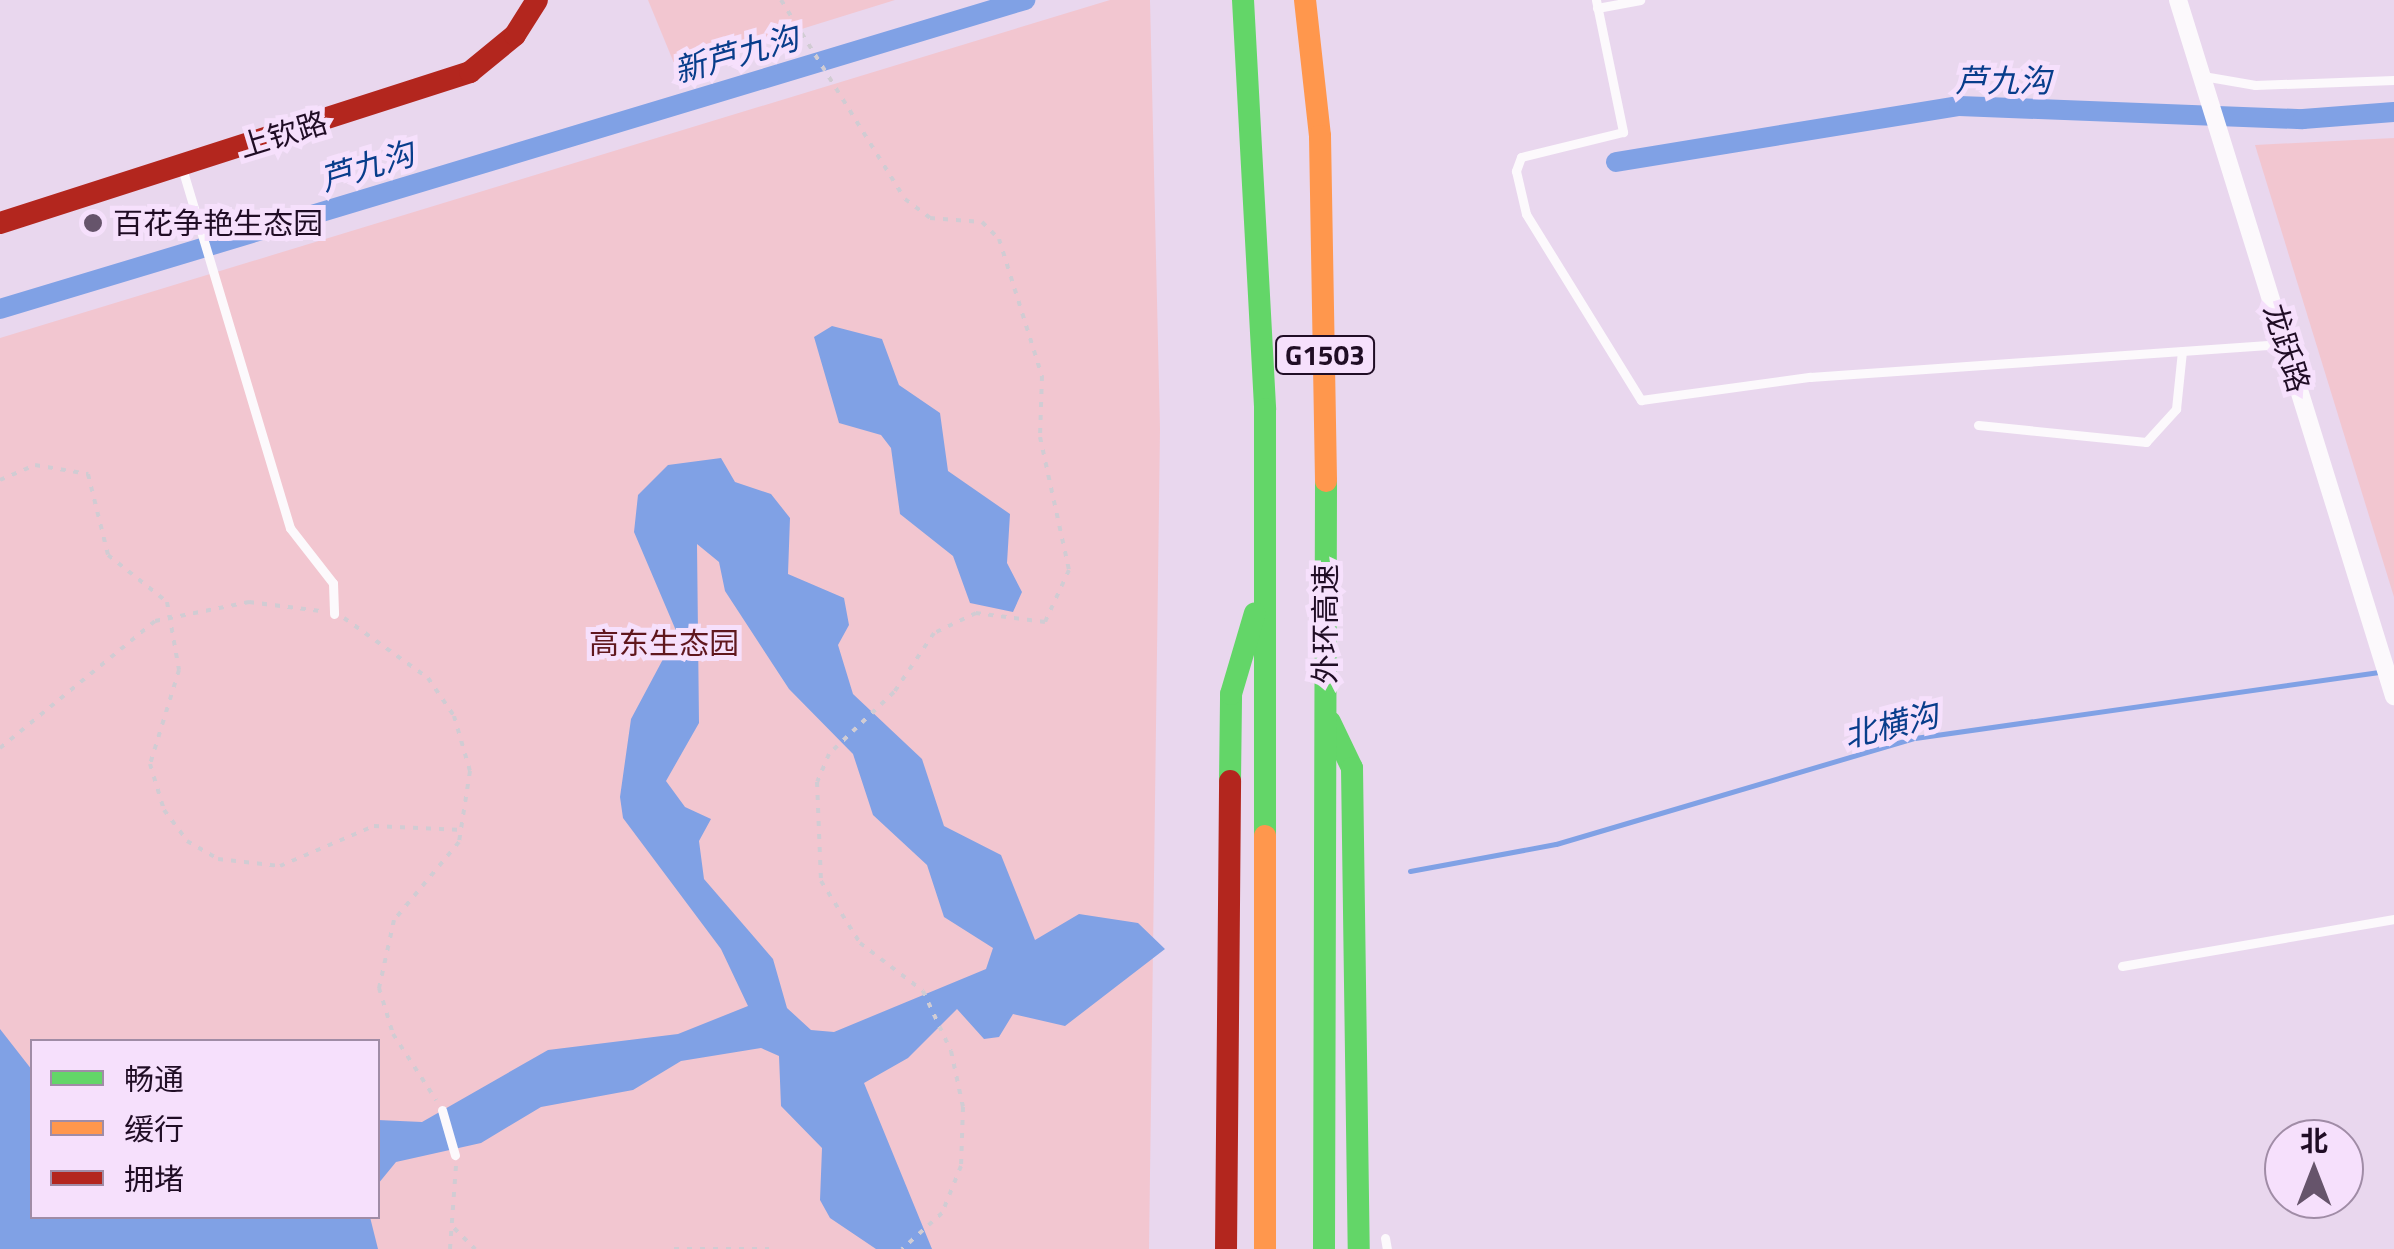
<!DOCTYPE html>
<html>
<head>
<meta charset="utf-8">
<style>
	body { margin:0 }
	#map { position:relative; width:2394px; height:1249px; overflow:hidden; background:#e9d7ee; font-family:"Titillium Web","Noto Sans SC",sans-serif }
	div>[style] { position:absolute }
	.green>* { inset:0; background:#f2c6d0 }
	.water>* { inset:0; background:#80a1e5 }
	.stream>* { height:5px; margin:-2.5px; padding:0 2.5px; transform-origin:2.5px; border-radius:2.5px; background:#80a1e5 }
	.canal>* { height:20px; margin:-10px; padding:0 10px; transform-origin:10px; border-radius:10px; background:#80a1e5 }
	.path>* { height:4px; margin-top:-2px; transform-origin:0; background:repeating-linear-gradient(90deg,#d1ccd3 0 5px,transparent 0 13px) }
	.lane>* { height:9px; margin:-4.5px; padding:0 4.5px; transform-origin:4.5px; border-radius:4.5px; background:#fcf9fc }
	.street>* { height:18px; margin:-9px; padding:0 9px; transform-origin:9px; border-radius:9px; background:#fcf9fc }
	.fast>* { height:22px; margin:-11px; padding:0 11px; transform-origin:11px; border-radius:11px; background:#63d668 }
	.slow>* { height:22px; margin:-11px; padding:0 11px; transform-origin:11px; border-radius:11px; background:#ff974d }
	.jam>* { height:22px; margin:-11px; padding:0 11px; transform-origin:11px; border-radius:11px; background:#b3261e }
	.dots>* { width:28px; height:28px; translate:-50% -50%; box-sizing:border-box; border:5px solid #f6e0fc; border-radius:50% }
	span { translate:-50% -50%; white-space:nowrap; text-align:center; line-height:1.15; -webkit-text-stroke:10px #f6e0fc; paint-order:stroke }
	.shield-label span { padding:2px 8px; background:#f6e0fc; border:2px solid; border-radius:8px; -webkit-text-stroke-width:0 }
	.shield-label { font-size:28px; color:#200d25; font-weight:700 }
	.street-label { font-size:30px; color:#200d25 }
	.poi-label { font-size:30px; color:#200d25 }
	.left { translate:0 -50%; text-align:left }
	.park-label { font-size:30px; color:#60171e }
	.water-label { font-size:32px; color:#083d8b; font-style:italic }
	.legend { position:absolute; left:30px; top:1039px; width:350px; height:180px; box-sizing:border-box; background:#f6e0fc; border:2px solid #a08ca6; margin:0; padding:12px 18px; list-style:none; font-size:30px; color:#200d25 }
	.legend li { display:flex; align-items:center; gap:20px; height:50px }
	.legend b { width:50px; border:2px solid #a08ca6 }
	.north { position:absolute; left:2264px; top:1119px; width:100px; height:100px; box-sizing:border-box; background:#f6e0fc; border:2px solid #a08ca6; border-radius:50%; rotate:0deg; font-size:28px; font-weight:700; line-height:40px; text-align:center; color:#200d25 }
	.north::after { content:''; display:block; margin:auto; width:35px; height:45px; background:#66546b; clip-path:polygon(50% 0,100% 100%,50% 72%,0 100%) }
</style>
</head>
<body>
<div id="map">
	<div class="green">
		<i style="clip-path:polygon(648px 0,895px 0,676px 68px)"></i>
		<i style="clip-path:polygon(evenodd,1110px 0,1150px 0,1160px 429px,1149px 1249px,0 1249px,0 338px,1110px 0,32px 1042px,378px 1042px,378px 1216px,32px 1216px,32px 1042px)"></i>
		<i style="clip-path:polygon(2394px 138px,2394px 597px,2255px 145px)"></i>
	</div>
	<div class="water">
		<i style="clip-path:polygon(832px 326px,882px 339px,899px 385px,940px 413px,948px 471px,1010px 514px,1007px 563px,1022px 592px,1013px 612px,970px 603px,953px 556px,900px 514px,891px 448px,881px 435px,839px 423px,814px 337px)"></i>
		<i style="clip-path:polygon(evenodd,721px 458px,735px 482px,771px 494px,790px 518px,788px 574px,844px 598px,849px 625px,838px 645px,853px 694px,922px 759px,944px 826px,1001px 855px,1035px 940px,1079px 914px,1138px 923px,1165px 949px,1065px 1026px,1013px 1014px,999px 1037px,984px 1039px,957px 1009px,908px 1058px,864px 1083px,932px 1249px,876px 1249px,830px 1218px,820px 1200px,822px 1148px,781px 1106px,779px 1056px,761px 1048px,681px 1061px,633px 1090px,541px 1107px,481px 1143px,396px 1162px,378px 1184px,378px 1120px,422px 1122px,548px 1050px,678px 1034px,748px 1006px,721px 949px,623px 818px,620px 797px,631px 719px,677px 633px,634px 532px,638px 495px,668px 465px,721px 458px,697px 544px,719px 562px,725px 591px,789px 689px,853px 754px,873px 815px,927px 865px,944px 917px,993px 948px,986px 969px,834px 1032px,811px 1030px,787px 1008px,773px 959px,704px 879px,699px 841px,711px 819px,685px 807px,666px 781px,699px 723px,697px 544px)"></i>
		<i style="clip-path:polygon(0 1029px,32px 1070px,32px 1216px,370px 1217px,378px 1249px,0 1249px)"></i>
	</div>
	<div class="stream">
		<i style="left:1410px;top:871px;width:148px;rotate:-10.5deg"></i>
		<i style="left:1556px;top:844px;width:374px;rotate:-16.5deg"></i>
		<i style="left:1915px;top:738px;width:474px;rotate:-8.1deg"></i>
	</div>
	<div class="canal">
		<i style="left:1616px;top:162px;width:348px;rotate:-9.3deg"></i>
		<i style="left:1959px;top:106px;width:344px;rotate:2.2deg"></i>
		<i style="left:2303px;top:119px;width:91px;rotate:-4.4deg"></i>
		<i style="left:0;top:309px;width:1071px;rotate:-16.78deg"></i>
	</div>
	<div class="path">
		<i style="left:781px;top:0;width:234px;rotate:58.1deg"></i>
		<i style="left:905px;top:199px;width:31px;rotate:37deg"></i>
		<i style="left:930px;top:218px;width:52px;rotate:4.4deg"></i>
		<i style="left:982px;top:222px;width:24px;rotate:45deg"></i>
		<i style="left:999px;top:239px;width:144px;rotate:72.6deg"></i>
		<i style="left:1042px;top:376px;width:61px;rotate:91.9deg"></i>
		<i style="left:1040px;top:437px;width:136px;rotate:77.7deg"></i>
		<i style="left:1069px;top:570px;width:57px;rotate:114.8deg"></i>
		<i style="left:1045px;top:622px;width:70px;rotate:-172.6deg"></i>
		<i style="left:976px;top:613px;width:47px;rotate:154.5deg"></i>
		<i style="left:934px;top:633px;width:71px;rotate:124.1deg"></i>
		<i style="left:894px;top:692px;width:90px;rotate:136.4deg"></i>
		<i style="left:829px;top:754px;width:30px;rotate:113deg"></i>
		<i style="left:817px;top:782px;width:99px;rotate:87.7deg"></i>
		<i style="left:821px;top:881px;width:73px;rotate:57.8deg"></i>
		<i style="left:860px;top:943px;width:79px;rotate:37.3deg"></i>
		<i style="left:923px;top:991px;width:66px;rotate:65deg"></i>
		<i style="left:951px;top:1051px;width:57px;rotate:77.9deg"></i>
		<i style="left:963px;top:1107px;width:59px;rotate:91.9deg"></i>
		<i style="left:961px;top:1166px;width:51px;rotate:112deg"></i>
		<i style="left:942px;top:1213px;width:54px;rotate:138deg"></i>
		<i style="left:0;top:480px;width:38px;rotate:-23deg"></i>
		<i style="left:35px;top:465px;width:54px;rotate:9.6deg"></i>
		<i style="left:88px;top:474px;width:83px;rotate:76.1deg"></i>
		<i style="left:108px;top:555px;width:75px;rotate:38.5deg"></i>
		<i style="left:167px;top:602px;width:69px;rotate:80deg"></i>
		<i style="left:179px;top:670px;width:98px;rotate:107.1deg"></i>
		<i style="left:150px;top:764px;width:48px;rotate:73.1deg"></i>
		<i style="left:164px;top:810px;width:39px;rotate:53deg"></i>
		<i style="left:187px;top:841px;width:36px;rotate:30deg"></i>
		<i style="left:218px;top:859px;width:62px;rotate:6.4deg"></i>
		<i style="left:280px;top:866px;width:102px;rotate:-23.1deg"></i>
		<i style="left:374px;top:826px;width:89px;rotate:2.6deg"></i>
		<i style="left:344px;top:618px;width:103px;rotate:35.5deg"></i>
		<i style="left:428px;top:678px;width:46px;rotate:55.6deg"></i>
		<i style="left:454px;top:716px;width:57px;rotate:73.8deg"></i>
		<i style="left:470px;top:771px;width:72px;rotate:98.8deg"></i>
		<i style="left:459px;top:842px;width:102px;rotate:129.8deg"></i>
		<i style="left:394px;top:920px;width:70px;rotate:102.4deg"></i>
		<i style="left:379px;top:988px;width:48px;rotate:73.1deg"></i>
		<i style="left:393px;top:1034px;width:79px;rotate:56.9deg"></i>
		<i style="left:0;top:748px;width:200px;rotate:-39.3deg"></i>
		<i style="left:155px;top:621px;width:96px;rotate:-11.4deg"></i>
		<i style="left:249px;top:602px;width:72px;rotate:7.2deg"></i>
		<i style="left:454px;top:1228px;width:30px;rotate:45deg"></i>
		<i style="left:450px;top:1249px;width:84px;rotate:-85.9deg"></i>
		<i style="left:674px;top:1249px;width:95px"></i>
	</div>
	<div class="lane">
		<i style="left:1596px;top:0;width:135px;rotate:78.4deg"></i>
		<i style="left:1623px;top:132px;width:105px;rotate:166.2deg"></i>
		<i style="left:1521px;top:157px;width:15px;rotate:110deg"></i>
		<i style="left:1516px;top:171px;width:44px;rotate:76.9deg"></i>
		<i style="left:1526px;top:214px;width:219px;rotate:58.3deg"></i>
		<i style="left:1641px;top:400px;width:171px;rotate:-7.8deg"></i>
		<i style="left:1810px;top:377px;width:477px;rotate:-4deg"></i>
		<i style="left:1597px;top:8px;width:44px;rotate:-10.5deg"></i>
		<i style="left:2203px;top:76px;width:53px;rotate:9.8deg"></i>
		<i style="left:2255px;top:85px;width:139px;rotate:-2.1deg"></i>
		<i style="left:182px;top:168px;width:376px;rotate:73.3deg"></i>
		<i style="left:290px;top:528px;width:70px;rotate:52deg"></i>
		<i style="left:333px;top:583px;width:31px;rotate:88deg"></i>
		<i style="left:1978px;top:425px;width:169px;rotate:5.8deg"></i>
		<i style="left:2146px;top:442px;width:45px;rotate:-47.7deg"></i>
		<i style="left:2176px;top:409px;width:58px;rotate:-84.1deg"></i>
		<i style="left:2122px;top:966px;width:276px;rotate:-9.8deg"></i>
		<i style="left:442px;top:1110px;width:47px;rotate:73.9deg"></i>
		<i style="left:1385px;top:1238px;width:11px;rotate:80deg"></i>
	</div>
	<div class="street">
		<i style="left:2178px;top:0;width:729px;rotate:72.76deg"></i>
	</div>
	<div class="fast">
		<i style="left:1243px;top:0;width:410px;rotate:86.9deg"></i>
		<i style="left:1265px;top:409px;width:427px;rotate:90deg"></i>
		<i style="left:1330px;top:722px;width:51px;rotate:64.4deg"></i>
		<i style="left:1352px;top:768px;width:481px;rotate:89.2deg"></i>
		<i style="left:1230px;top:781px;width:87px;rotate:-89.3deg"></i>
		<i style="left:1231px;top:694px;width:84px;rotate:-73.5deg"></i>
		<i style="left:1324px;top:1249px;width:768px;rotate:-89.85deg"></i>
	</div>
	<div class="slow">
		<i style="left:1305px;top:0;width:137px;rotate:83.7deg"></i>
		<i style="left:1320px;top:136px;width:345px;rotate:89deg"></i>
		<i style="left:1265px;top:836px;width:413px;rotate:90deg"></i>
	</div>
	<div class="jam">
		<i style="left:0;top:223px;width:494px;rotate:-17.8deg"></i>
		<i style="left:470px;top:72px;width:58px;rotate:-39.4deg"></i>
		<i style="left:515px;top:35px;width:41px;rotate:-57.8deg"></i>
		<i style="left:1226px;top:1249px;width:468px;rotate:-89.5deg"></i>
	</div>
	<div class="dots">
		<i style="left:93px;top:223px;background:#66546b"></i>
	</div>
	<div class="shield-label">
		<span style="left:1325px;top:355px">G1503</span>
	</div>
	<div class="street-label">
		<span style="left:283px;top:134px;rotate:-17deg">上钦路</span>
		<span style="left:2287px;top:348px;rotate:73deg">龙跃路</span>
		<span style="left:1325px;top:624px;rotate:-90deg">外环高速</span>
	</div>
	<div class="poi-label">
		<span class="left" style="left:113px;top:223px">百花争艳生态园</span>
	</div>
	<div class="park-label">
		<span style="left:664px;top:643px">高东生态园</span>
	</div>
	<div class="water-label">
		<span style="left:736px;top:54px;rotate:-16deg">新芦九沟</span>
		<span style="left:2003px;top:80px">芦九沟</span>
		<span style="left:367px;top:166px;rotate:-17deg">芦九沟</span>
		<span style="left:1891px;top:725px;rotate:-14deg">北横沟</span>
	</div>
	<ul class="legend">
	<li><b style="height:12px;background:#63d668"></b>畅通</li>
	<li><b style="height:12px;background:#ff974d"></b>缓行</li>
	<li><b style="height:12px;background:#b3261e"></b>拥堵</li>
	</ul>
	<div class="north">北</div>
</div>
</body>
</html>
